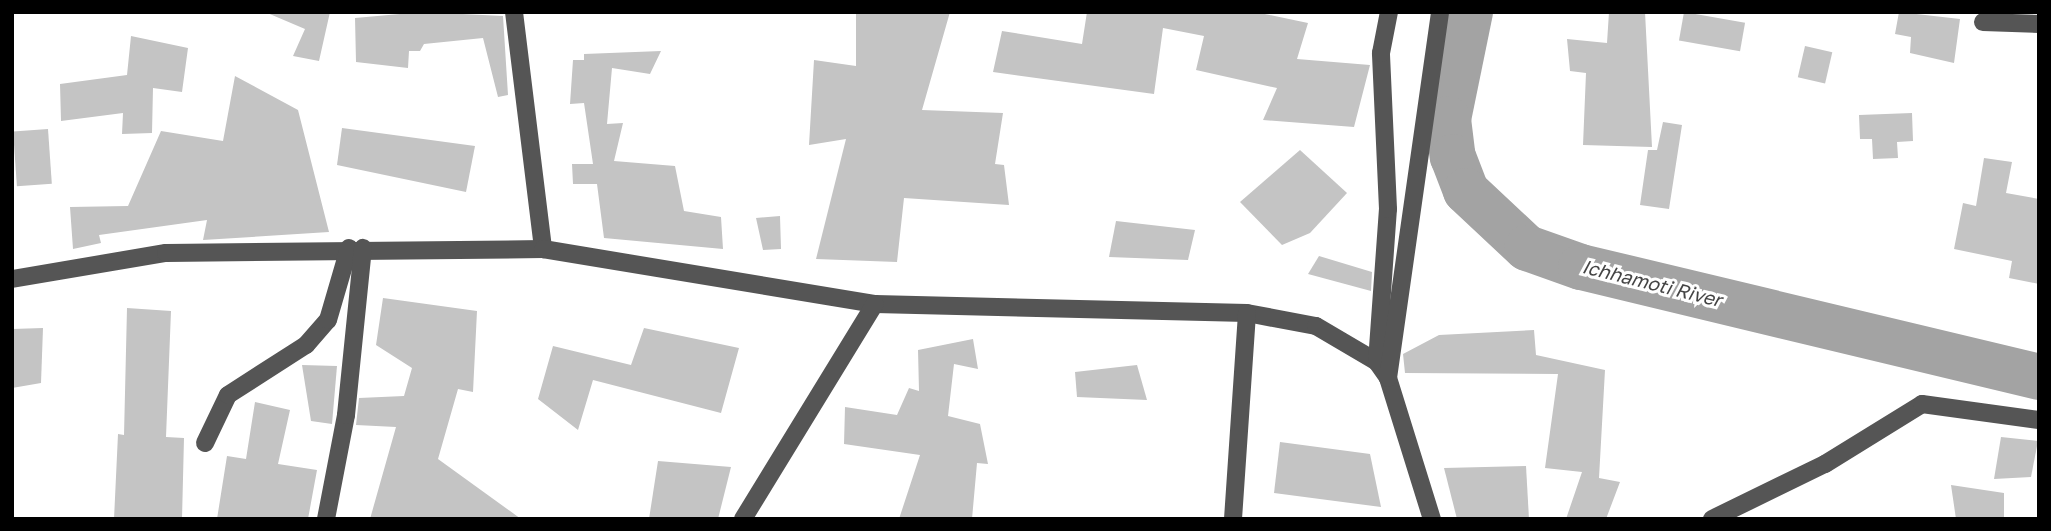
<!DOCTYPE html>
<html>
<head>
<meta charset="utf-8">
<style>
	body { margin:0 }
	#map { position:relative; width:2051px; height:531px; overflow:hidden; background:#fff; font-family:"Golos Text",sans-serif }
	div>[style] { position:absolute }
	.river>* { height:46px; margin:-23px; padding:0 23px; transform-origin:23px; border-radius:23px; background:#a3a3a3 }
	.building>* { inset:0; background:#c4c4c4; transform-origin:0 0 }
	.minor>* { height:18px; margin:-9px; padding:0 9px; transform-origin:9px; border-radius:9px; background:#555 }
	span { translate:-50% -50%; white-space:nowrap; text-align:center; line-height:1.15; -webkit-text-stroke:6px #fff; paint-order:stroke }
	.water-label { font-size:19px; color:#444; font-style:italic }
	.frame { position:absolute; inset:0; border:14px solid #000; pointer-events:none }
</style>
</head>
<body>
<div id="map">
	<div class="river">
		<i style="left:1470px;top:12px;width:109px;rotate:101.6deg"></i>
		<i style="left:1448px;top:119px;width:38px;rotate:83deg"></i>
		<i style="left:1453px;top:157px;width:36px;rotate:69deg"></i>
		<i style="left:1466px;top:191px;width:83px;rotate:43.1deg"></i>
		<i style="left:1527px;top:248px;width:57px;rotate:19.4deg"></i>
		<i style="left:1581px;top:267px;width:471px;rotate:13.5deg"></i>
	</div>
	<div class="building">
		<i style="clip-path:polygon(265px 12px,330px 12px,319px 61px,293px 56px,305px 29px)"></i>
		<i style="clip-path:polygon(422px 12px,503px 16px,508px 95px,498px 97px,483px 38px,424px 44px,420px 51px,409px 51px,408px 68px,356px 62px,355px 18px)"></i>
		<i style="clip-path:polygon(856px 12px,950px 12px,922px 110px,1003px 113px,995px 164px,1004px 165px,1009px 205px,904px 198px,897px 262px,816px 259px,846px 139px,809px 145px,814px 60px,856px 66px)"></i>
		<i style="clip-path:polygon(1087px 12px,1255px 12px,1308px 23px,1297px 59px,1370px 65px,1354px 127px,1263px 120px,1277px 88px,1196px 70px,1204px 36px,1163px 28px,1154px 94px,993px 72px,1002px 31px,1082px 44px)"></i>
		<i style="clip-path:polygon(1609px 12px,1645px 12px,1652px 147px,1583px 145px,1586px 73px,1570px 71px,1567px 39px,1607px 43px)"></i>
		<i style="left:1684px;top:12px;width:62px;height:29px;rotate:10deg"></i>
		<i style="clip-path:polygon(1899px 12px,1960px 19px,1954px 63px,1910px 53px,1911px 37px,1895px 34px)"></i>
		<i style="clip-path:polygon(131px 36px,188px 48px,182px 92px,153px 88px,152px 133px,122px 134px,123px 113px,61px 121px,60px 84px,127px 75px)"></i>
		<i style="left:1805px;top:46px;width:28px;height:32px;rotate:13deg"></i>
		<i style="clip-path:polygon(661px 51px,650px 74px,612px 68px,607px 124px,623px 123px,614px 161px,675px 166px,684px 211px,721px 217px,723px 249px,604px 238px,597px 184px,573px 184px,572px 164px,593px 164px,584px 103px,570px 104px,573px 60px,584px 60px,584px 54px)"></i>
		<i style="clip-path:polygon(235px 76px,298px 110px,329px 232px,203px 240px,207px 220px,99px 235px,101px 243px,73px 249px,70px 207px,128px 206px,161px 131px,223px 141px)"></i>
		<i style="clip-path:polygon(1912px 113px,1913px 141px,1897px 142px,1898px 158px,1873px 159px,1872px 139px,1860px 139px,1859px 115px)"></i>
		<i style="clip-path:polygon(1663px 122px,1682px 125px,1669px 209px,1640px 205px,1648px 150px,1657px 150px)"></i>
		<i style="clip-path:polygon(342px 128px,475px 146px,466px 192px,337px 165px)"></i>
		<i style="left:48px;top:129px;width:55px;height:35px;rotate:86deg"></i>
		<i style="clip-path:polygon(1300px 150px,1347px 193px,1310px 233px,1282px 245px,1240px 202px)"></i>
		<i style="clip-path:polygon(1984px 158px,2012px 162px,2006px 193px,2039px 199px,2039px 284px,2009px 278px,2012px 261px,1954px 249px,1963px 203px,1976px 206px)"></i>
		<i style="clip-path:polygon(780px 216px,781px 249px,763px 250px,756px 218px)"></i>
		<i style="clip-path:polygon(1116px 221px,1195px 230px,1188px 260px,1109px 257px)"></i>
		<i style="clip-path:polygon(1319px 256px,1372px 272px,1371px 291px,1308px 274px)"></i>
		<i style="clip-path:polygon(383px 298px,477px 311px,473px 392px,458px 389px,438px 459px,521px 519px,370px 519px,396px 427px,356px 425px,359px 398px,404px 396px,412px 368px,376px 345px)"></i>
		<i style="clip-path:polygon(127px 308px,171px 311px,166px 437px,184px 438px,182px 519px,114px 519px,118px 434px,124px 435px)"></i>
		<i style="clip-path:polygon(43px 328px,41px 383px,12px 388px,12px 329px)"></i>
		<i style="clip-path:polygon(644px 328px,739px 348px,721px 413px,593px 380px,578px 430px,538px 399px,553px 346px,631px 365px)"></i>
		<i style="clip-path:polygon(1534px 330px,1536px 355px,1605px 370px,1599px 478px,1620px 482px,1606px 519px,1566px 519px,1582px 472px,1545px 468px,1558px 374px,1405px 373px,1403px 354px,1439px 335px)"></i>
		<i style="clip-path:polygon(973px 339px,978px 369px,954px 364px,948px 416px,980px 424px,988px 464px,977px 463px,972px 519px,899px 519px,920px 455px,844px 444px,845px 407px,897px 415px,909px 388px,919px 391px,918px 350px)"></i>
		<i style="clip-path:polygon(302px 365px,337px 366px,332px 424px,311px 421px)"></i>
		<i style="clip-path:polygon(1137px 365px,1147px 400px,1077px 397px,1075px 372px)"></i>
		<i style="clip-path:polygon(255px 402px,290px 410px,278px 464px,317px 470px,308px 519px,217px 519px,227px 456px,246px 459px)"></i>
		<i style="clip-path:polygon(2001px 437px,2038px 441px,2031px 477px,1994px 479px)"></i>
		<i style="clip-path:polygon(1280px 442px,1370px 454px,1381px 507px,1274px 493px)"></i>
		<i style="clip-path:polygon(658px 461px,731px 467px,718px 519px,649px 519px)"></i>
		<i style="clip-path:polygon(1526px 466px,1529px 519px,1457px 519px,1444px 468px)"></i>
		<i style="clip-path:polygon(1951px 485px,2004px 493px,2004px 519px,1956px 519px)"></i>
	</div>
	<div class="minor">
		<i style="left:514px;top:12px;width:239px;rotate:83deg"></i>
		<i style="left:1983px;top:22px;width:56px;rotate:2deg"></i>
		<i style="left:12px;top:279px;width:156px;rotate:-9.6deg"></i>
		<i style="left:166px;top:253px;width:377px;rotate:-0.6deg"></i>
		<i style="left:543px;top:249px;width:337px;rotate:9.4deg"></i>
		<i style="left:875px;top:304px;width:372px;rotate:1.4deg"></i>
		<i style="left:1247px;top:313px;width:70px;rotate:10.7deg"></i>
		<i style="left:1316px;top:326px;width:71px;rotate:30.5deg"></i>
		<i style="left:1377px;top:362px;width:19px;rotate:55deg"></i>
		<i style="left:1388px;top:378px;width:148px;rotate:72.7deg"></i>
		<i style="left:1377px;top:362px;width:153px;rotate:-85.9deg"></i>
		<i style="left:1388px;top:209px;width:156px;rotate:-92.6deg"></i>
		<i style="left:1381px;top:53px;width:42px;rotate:-79deg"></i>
		<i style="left:1388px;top:378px;width:370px;rotate:-81.9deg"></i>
		<i style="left:205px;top:443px;width:53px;rotate:-64.4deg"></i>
		<i style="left:228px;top:395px;width:93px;rotate:-32.7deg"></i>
		<i style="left:306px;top:345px;width:33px;rotate:-49deg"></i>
		<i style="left:328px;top:320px;width:75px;rotate:-73.7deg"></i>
		<i style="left:326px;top:519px;width:106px;rotate:-79.1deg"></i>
		<i style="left:346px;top:415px;width:168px;rotate:-84.2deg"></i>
		<i style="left:743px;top:519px;width:252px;rotate:-58.5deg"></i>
		<i style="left:1233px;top:519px;width:206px;rotate:-86.1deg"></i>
		<i style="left:1712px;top:519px;width:126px;rotate:-26deg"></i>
		<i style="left:1825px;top:464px;width:114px;rotate:-31.7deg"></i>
		<i style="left:1922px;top:404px;width:118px;rotate:7.8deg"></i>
	</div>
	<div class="water-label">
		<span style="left:1652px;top:283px;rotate:14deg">Ichhamoti River</span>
	</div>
	<div class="frame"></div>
</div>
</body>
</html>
